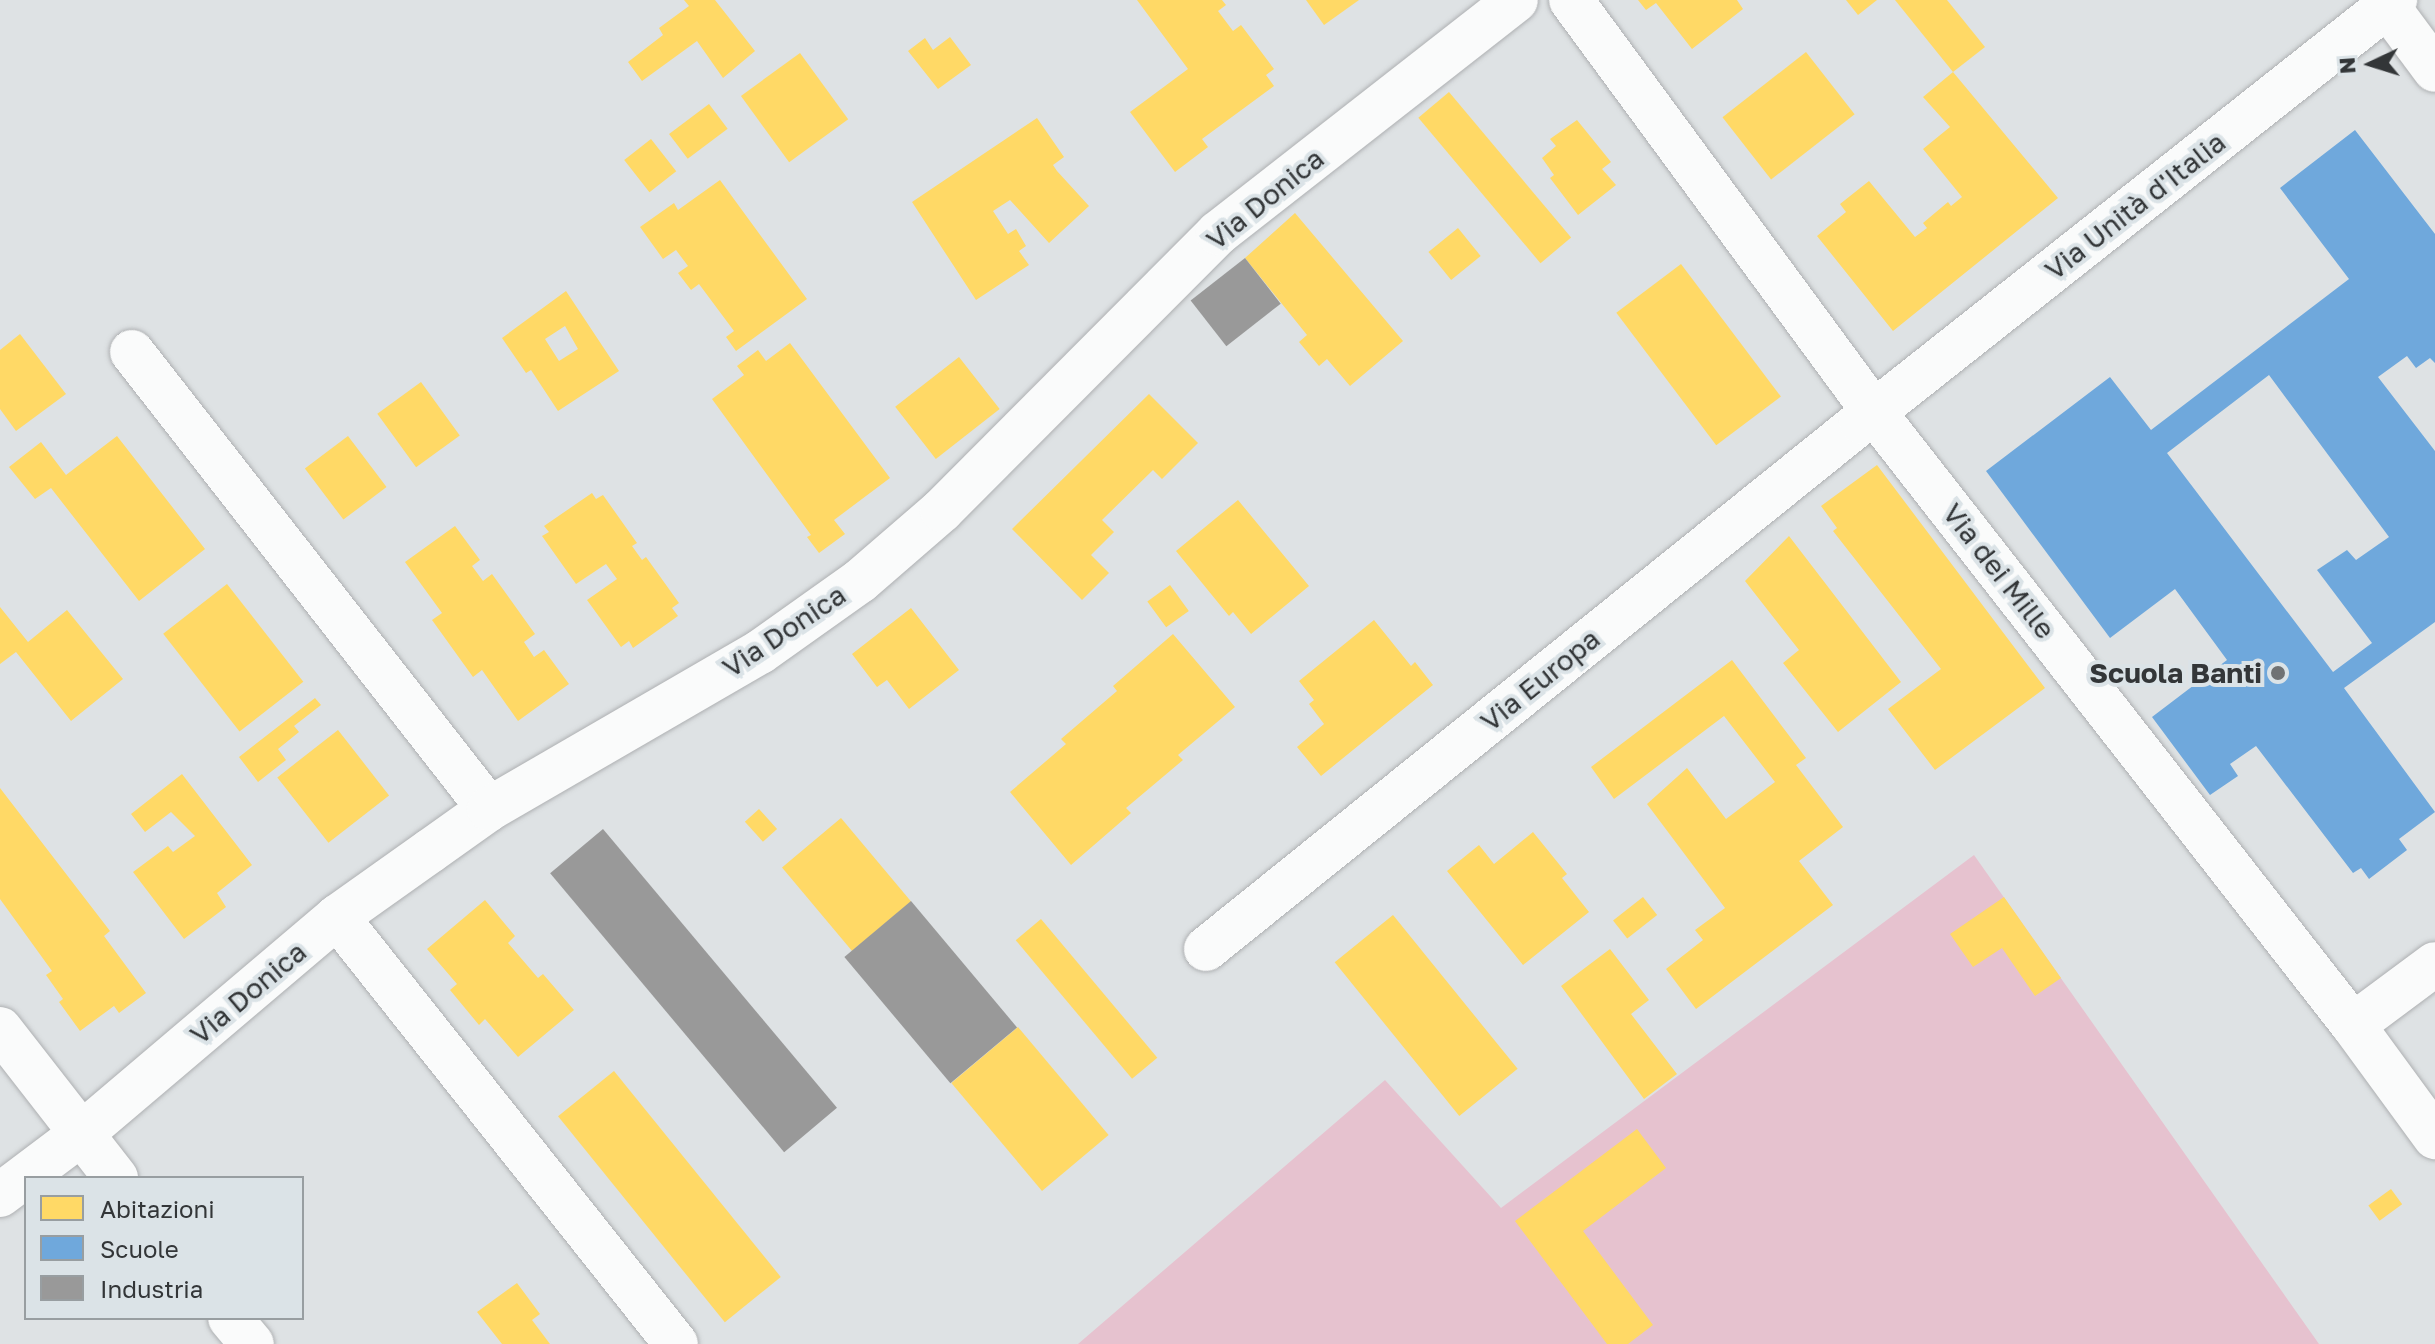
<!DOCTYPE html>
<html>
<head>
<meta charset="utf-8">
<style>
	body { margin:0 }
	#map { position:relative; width:2435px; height:1344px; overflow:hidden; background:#dee2e4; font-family:"Golos Text",sans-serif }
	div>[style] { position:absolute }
	.green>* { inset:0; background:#e6c2cf }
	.homes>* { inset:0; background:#ffd966; transform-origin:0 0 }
	.schools>* { inset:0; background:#6fa8dc }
	.industry>* { inset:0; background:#999; transform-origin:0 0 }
	.roads { filter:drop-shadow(0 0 2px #aeb0b2) drop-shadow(0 0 2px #aeb0b2) }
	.minor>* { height:44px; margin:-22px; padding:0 22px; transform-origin:22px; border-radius:22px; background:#fafbfb }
	.tertiary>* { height:44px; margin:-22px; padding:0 22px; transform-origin:22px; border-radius:22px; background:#fafbfb }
	.dots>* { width:22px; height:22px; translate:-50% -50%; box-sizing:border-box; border:4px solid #dbe3e7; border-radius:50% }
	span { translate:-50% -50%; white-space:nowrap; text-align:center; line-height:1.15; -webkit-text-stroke:8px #dbe3e7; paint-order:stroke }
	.street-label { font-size:28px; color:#333638 }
	.poi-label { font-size:28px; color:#333638; font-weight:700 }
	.right { translate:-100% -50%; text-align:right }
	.legend { position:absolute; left:24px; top:1176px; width:280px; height:144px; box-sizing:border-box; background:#dbe3e7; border:2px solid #989ea1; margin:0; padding:10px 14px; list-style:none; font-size:24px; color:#333638 }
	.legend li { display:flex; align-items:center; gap:16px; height:40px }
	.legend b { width:40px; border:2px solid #989ea1 }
	.north { position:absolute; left:2331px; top:24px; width:80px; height:80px; -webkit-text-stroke:6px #dbe3e7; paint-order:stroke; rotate:266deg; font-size:22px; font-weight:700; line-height:32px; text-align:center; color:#333638 }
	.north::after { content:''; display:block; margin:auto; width:28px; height:36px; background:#333638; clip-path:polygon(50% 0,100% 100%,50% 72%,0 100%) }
</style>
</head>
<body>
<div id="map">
	<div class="green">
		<i style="clip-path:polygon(1974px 855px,2319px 1344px,1078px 1344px,1385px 1080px,1501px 1208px)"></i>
	</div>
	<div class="homes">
		<i style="clip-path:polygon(684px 0,715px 0,755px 51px,723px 78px,697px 41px,642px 81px,628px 62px,663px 35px,659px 28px,689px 6px)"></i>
		<i style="clip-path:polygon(1137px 0,1222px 0,1226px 5px,1218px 11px,1233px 31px,1241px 25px,1274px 69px,1266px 75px,1274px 86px,1202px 139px,1208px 147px,1175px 172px,1130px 112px,1188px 69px)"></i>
		<i style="clip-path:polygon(1306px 0,1359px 0,1324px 25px)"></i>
		<i style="clip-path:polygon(1638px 0,1737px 0,1743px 9px,1692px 49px,1656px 3px,1646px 10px)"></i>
		<i style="clip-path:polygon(1846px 0,1877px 0,1858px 15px)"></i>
		<i style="clip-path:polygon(1895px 0,1947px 0,1985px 47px,1953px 72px)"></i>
		<i style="clip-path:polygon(950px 37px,971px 65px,938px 89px,908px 51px,925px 38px,933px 50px)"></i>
		<i style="left:1806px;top:52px;width:79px;height:106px;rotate:52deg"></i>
		<i style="left:800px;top:53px;width:82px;height:73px;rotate:54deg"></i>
		<i style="clip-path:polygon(1953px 72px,2058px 198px,1893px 331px,1817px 236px,1846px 212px,1840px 204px,1869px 181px,1915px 237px,1927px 228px,1923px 223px,1948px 202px,1951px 206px,1962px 197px,1923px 149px,1950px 127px,1923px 97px)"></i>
		<i style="left:1449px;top:92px;width:190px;height:40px;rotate:50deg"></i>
		<i style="left:709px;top:104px;width:31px;height:50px;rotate:53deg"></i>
		<i style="clip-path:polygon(1037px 118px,1064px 157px,1053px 165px,1057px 171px,1089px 206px,1049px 243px,1010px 200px,993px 211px,1008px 234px,1016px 229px,1026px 246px,1019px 251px,1029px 265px,976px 300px,912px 202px)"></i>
		<i style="clip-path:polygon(1577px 120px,1611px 162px,1602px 169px,1616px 185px,1578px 215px,1550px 178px,1554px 175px,1542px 158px,1556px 146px,1550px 139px)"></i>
		<i style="left:651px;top:139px;width:41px;height:34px;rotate:52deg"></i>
		<i style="clip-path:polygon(720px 180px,807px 299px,736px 351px,726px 337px,734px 331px,699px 284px,691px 290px,678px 273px,688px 266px,676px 250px,663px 259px,640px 227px,674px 203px,678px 210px)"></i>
		<i style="clip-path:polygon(1295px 213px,1403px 341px,1350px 386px,1327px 359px,1319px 366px,1299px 342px,1307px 335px,1245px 258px)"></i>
		<i style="left:1458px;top:228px;width:36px;height:38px;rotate:51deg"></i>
		<i style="left:1681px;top:264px;width:166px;height:81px;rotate:53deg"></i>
		<i style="clip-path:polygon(evenodd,566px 291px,619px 371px,558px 411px,531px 370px,526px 373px,502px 338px,566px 291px,565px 326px,578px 349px,559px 361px,545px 339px,565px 326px)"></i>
		<i style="clip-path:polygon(20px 334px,66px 394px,16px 431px,0 409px,0 350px)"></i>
		<i style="clip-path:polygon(790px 343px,890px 478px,834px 520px,845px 534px,819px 553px,807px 537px,811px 535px,712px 399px,744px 375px,737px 366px,758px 350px,766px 361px)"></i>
		<i style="left:959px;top:357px;width:66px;height:81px;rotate:52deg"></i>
		<i style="left:421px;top:382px;width:66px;height:54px;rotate:54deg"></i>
		<i style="clip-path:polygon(1149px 394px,1198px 443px,1162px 479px,1153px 470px,1102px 520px,1114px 532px,1091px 555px,1109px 573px,1082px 600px,1012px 529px)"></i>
		<i style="clip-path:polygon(117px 436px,205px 549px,139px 601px,51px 488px,35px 499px,9px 467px,41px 442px,66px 475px)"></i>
		<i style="left:348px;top:436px;width:64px;height:54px;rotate:53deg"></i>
		<i style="clip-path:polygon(1877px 465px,2045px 688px,1935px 770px,1888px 709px,1941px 669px,1833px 531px,1837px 528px,1821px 506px)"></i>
		<i style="clip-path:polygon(592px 493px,596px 499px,603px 495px,637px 543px,632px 546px,642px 560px,646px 557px,679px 603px,672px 608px,678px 616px,633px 648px,629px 641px,621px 647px,587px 600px,617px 579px,606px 564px,576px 584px,542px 536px,549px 532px,544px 526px)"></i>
		<i style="clip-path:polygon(1238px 500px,1309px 586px,1251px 634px,1233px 612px,1229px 616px,1176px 551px)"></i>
		<i style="clip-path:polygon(455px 526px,480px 560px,472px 566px,483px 581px,492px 574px,535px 634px,524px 642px,534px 657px,544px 650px,569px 684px,518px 721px,482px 670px,473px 677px,432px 620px,442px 613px,405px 562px)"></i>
		<i style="clip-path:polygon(1789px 536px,1901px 682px,1838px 732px,1783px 663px,1799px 650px,1745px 581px)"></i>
		<i style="left:227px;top:584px;width:124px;height:81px;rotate:52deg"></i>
		<i style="left:1170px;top:585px;width:32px;height:28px;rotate:54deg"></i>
		<i style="clip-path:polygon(0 607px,28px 642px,67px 610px,123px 679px,71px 721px,16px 652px,0 664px)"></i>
		<i style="clip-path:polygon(911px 608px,959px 670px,909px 709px,887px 680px,877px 687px,852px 654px)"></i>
		<i style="clip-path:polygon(1374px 620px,1411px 666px,1415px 662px,1433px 685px,1321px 776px,1297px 747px,1324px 724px,1309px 704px,1314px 700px,1299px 681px)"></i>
		<i style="clip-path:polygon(1173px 634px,1235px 707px,1178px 755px,1183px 760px,1126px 808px,1131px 813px,1071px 865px,1010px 792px,1066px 744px,1061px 739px,1117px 691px,1113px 686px)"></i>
		<i style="clip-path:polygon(1732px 660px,1806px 758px,1796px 765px,1843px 827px,1799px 861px,1833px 905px,1696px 1009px,1666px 969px,1703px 940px,1695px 930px,1725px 908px,1647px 804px,1687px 768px,1726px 819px,1775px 782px,1724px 716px,1614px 799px,1591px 767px)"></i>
		<i style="clip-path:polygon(315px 698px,321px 705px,294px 726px,299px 732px,278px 749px,286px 760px,258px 782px,239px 757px)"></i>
		<i style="left:338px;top:730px;width:83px;height:77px;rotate:52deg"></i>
		<i style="clip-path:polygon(182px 774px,252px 865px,217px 893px,226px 907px,184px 939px,133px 872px,168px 846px,173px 852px,195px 836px,171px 812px,145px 832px,131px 814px)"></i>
		<i style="clip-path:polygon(0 788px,110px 931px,104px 936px,146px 993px,119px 1013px,114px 1006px,80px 1031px,59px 1002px,63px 999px,46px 975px,52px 971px,0 899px)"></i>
		<i style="left:759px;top:809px;width:27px;height:19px;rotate:48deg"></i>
		<i style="left:841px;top:818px;width:109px;height:77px;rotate:50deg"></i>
		<i style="clip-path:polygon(1533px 832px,1567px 874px,1562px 878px,1589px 912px,1523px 965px,1447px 871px,1479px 845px,1494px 864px)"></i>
		<i style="left:1643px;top:897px;width:23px;height:38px;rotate:52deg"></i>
		<i style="clip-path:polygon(2004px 897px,2061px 978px,2035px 996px,2002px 948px,1973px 967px,1950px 934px)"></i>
		<i style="clip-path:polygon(485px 900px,515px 936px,508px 943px,538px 978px,543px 974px,574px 1010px,518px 1057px,485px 1019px,479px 1025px,450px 990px,457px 984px,427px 949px)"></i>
		<i style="left:1393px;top:915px;width:198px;height:75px;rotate:51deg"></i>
		<i style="left:1041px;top:919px;width:181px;height:33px;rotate:50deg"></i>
		<i style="clip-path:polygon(1610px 949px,1649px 1000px,1631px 1014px,1677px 1074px,1644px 1099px,1561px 986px)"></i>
		<i style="left:1018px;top:1027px;width:141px;height:87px;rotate:50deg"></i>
		<i style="left:614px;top:1071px;width:265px;height:72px;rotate:51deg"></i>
		<i style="clip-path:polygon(1637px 1129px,1666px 1168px,1583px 1231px,1653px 1325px,1628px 1344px,1607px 1344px,1515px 1221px)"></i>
		<i style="left:2391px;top:1189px;width:19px;height:28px;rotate:54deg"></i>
		<i style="clip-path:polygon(517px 1283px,540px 1314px,532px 1320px,550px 1344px,502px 1344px,477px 1312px)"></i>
	</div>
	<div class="schools">
		<i style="clip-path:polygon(evenodd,2355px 130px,2435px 234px,2435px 363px,2430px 358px,2416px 368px,2407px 356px,2378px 377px,2435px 451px,2435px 622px,2344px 688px,2435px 812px,2399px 839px,2407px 850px,2369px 879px,2361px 868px,2353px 873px,2256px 746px,2230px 764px,2238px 776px,2210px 795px,2152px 717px,2227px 660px,2175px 589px,2110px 638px,1986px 471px,2110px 377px,2151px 430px,2349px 279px,2280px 188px,2355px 130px,2269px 375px,2389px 537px,2356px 560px,2347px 550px,2317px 570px,2372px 643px,2333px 672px,2167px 453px,2269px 375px)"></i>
	</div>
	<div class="industry">
		<i style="left:1245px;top:258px;width:58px;height:69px;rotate:52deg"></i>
		<i style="left:603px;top:829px;width:364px;height:69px;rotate:50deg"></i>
		<i style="left:911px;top:901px;width:165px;height:87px;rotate:50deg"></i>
	</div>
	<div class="roads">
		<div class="minor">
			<i style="left:1571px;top:0;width:511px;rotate:53.67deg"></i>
			<i style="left:1874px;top:412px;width:778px;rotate:52deg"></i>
			<i style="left:2353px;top:1025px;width:139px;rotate:53.8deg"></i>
			<i style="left:2383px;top:0;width:87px;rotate:53.4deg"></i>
			<i style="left:132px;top:352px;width:580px;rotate:52deg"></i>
			<i style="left:337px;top:917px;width:545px;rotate:51.55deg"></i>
			<i style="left:1206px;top:949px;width:841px;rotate:-38.82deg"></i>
			<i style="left:1861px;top:422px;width:681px;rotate:-38.32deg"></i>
			<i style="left:2353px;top:1025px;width:102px;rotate:-36.6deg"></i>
			<i style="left:0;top:1029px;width:189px;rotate:52.1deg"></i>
			<i style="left:230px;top:1318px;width:34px;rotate:50deg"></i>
		</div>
		<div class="tertiary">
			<i style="left:0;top:1195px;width:100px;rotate:-36.9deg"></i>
			<i style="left:80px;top:1135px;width:337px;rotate:-40.3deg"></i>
			<i style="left:337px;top:917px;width:114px;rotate:-35.4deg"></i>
			<i style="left:430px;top:851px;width:72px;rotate:-35.4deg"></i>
			<i style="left:489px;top:809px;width:313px;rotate:-30.1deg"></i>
			<i style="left:760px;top:652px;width:123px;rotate:-35.4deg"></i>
			<i style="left:860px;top:581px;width:108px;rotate:-40.9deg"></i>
			<i style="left:942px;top:510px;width:391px;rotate:-45.1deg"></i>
			<i style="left:1218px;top:233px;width:378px;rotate:-38deg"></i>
		</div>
	</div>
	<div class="dots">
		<i style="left:2278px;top:673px;background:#6f7274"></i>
	</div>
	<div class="street-label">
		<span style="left:1265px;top:199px;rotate:-39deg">Via Donica</span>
		<span style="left:2135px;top:206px;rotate:-38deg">Via Unità d'Italia</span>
		<span style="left:1999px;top:571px;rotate:52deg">Via dei Mille</span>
		<span style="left:784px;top:631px;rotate:-34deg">Via Donica</span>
		<span style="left:1540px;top:680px;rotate:-39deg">Via Europa</span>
		<span style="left:248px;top:993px;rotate:-40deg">Via Donica</span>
	</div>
	<div class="poi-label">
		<span class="right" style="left:2262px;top:673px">Scuola Banti</span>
	</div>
	<ul class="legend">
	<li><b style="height:22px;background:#ffd966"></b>Abitazioni</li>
	<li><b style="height:22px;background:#6fa8dc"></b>Scuole</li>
	<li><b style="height:22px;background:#999"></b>Industria</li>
	</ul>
	<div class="north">N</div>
</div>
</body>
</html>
